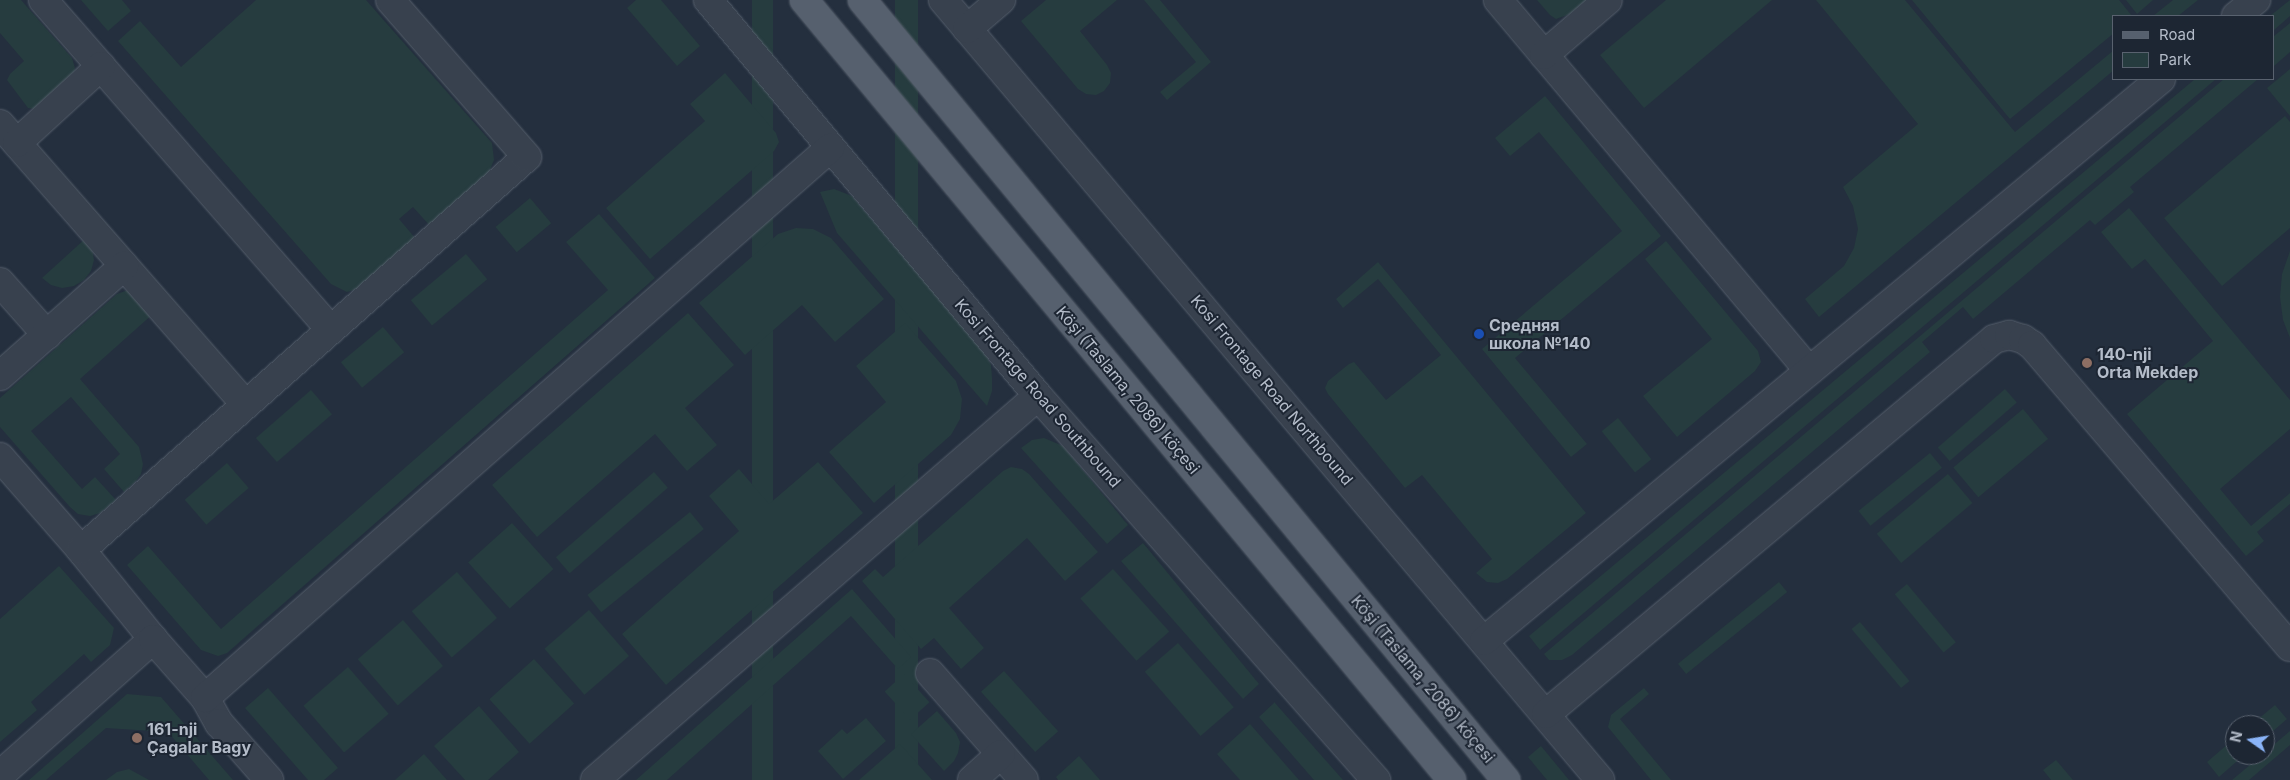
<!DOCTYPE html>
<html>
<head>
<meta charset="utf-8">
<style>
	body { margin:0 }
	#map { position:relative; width:2290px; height:780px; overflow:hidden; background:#242f3e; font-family:Inter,sans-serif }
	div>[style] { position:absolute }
	.green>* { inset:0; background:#263c3f; transform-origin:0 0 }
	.roads { filter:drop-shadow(0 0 1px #565f6c) drop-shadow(0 0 1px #565f6c) }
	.minor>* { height:28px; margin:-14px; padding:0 14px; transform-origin:14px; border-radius:14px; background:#38414e }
	.major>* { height:28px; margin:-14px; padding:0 14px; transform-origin:14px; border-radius:14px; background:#56606e }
	.dots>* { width:14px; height:14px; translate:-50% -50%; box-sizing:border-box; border:2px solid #1d2633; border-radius:50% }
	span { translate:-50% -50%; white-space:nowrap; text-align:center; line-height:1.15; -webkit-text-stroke:4px #1d2633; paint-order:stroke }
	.poi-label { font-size:16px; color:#b4bcc9; font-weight:700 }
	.left { translate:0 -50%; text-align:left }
	.street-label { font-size:16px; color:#b4bcc9 }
	.legend { position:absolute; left:2112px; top:15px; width:162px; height:65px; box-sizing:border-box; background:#1d2633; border:1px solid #59626f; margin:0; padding:6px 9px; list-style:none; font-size:15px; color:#b4bcc9 }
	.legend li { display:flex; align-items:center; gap:10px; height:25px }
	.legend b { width:25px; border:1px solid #59626f }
	.north { position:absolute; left:2225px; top:715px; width:50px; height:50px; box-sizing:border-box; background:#1d2633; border:1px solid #59626f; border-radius:50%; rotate:283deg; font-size:14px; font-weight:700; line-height:20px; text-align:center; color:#b4bcc9 }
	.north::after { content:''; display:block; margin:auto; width:18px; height:22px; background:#8ab4f8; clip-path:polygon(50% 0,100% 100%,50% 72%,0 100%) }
</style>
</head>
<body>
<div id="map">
	<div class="green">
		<i style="clip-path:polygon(0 0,21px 0,72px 58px,75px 68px,73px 78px,35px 109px,28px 108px,7px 80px,10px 74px,24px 61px,0 33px)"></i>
		<i style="clip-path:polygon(81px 0,122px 0,131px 11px,108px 31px)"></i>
		<i style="clip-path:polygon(256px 0,366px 0,492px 143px,494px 160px,487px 177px,431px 227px,413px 207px,399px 219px,416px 239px,361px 288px,347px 292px,331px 284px,118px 41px,140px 21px,181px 67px)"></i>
		<i style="clip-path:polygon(636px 0,661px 0,700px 46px,677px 66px,627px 8px)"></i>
		<i style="left:752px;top:0;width:21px;height:1016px"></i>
		<i style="left:895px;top:0;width:23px;height:963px"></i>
		<i style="clip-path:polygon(1046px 0,1117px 0,1080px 31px,1107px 65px,1111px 73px,1110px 83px,1104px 91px,1096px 95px,1086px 94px,1078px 89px,1021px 21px)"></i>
		<i style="clip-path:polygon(1144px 0,1160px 0,1211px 62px,1167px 100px,1160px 92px,1196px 62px)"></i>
		<i style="clip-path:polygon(1537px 0,1587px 0,1570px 14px,1556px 19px,1550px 15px)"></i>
		<i style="clip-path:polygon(1666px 0,1772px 0,1644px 108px,1600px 55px)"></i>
		<i style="clip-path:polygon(1816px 0,1905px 0,2015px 132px,2114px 50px,2114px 70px,1819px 317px,1805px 299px,1844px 266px,1854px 248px,1858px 229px,1853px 206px,1843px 187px,1918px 124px)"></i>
		<i style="clip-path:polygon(1912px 0,2119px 0,2132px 16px,2114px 16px,2114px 33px,2010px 119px)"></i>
		<i style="clip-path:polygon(2126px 0,2153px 0,2137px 14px)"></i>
		<i style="clip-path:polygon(2173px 0,2198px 0,2178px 16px,2153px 16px)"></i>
		<i style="clip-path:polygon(2290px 0,2290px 16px,2274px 30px,2274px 16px,2270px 16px)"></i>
		<i style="clip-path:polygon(2290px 23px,2290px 52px,2274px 66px,2274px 36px)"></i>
		<i style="clip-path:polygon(2290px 69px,2290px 116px,2267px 88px)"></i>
		<i style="clip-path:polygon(725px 73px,776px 133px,779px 142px,774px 151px,650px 259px,606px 208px,705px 121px,690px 104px)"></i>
		<i style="clip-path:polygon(2195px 79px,2216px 79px,1540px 650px,1529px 636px)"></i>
		<i style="clip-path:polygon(2224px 79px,2258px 79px,2130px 187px,2134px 192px,2095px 225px,2090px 220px,1973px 319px,1963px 307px,1922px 342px,1930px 352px,1572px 655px,1562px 660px,1549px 660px,1544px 654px)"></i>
		<i style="clip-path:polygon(1545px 96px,1661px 236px,1515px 358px,1587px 444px,1571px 457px,1482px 349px,1622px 231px,1539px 132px,1510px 156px,1495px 138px)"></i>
		<i style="clip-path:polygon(2285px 116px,2290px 122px,2290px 228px,2222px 286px,2164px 218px)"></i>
		<i style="clip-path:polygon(834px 189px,852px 196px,985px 353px,991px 365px,992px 378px,992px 391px,987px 406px,837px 233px,820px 192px)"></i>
		<i style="left:530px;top:198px;width:33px;height:45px;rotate:50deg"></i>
		<i style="clip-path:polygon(2129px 208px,2290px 400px,2290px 429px,2220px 489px,2251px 526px,2290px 493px,2290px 504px,2257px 532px,2264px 541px,2246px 556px,2127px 414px,2213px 341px,2145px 259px,2132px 269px,2101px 232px)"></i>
		<i style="clip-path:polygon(599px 214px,655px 278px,227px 653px,218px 656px,201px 650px,127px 565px,148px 546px,221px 629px,608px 290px,566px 242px)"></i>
		<i style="clip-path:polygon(796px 228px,813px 229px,831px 238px,884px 299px,835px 342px,802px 305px,745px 355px,699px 303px,778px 234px)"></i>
		<i style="clip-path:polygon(86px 238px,92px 248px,94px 260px,91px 271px,84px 280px,74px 286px,62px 288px,51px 285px,42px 278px)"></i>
		<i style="clip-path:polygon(1666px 241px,1758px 351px,1761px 362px,1755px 371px,1677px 437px,1643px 396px,1712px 339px,1645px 259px)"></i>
		<i style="clip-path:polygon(2290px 251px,2290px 338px,2283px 320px,2280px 297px,2282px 274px)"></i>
		<i style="left:466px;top:254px;width:33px;height:72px;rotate:50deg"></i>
		<i style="clip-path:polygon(1378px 262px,1586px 513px,1507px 579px,1498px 583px,1487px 582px,1476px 573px,1492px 559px,1422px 475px,1405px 488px,1328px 394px,1325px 388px,1328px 381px,1349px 364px,1354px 362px,1386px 400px,1441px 355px,1378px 279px,1343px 308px,1336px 299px)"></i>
		<i style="clip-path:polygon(128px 290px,154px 313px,80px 379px,139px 447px,143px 464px,141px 474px,136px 481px,124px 492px,104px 469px,120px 454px,71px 397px,31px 431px,82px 489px,95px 477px,116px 500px,100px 513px,90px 516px,78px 514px,70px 507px,0 427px,0 398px,117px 294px)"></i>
		<i style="clip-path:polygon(688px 313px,734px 365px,685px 408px,717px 445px,687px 471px,655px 434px,537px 537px,492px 485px)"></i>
		<i style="clip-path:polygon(905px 323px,956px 381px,962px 399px,960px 419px,951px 435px,874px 503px,829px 452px,886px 402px,856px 366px)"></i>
		<i style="left:383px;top:327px;width:33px;height:55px;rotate:50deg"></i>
		<i style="left:2005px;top:389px;width:18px;height:89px;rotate:49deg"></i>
		<i style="left:311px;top:390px;width:32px;height:73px;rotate:49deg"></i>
		<i style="left:2023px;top:409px;width:39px;height:91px;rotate:50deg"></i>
		<i style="left:1618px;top:418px;width:53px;height:21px;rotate:51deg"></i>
		<i style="clip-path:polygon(1044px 438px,1063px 446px,1128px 525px,1107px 544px,1021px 448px,1032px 440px)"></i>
		<i style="left:1930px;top:453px;width:19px;height:92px;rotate:51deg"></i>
		<i style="clip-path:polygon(818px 462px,863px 513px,666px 685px,622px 634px,739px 531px,709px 496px,739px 469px,769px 504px)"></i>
		<i style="left:227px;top:463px;width:33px;height:56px;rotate:49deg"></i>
		<i style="clip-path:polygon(1011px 467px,1022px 469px,1029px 474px,1098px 552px,1065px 581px,1027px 538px,949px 608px,984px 648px,961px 669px,934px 638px,921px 649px,862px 581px,875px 569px,883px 577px,1003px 471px)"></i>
		<i style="left:654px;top:472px;width:21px;height:130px;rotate:49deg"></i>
		<i style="left:1948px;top:474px;width:38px;height:93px;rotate:50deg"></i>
		<i style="left:690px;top:512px;width:22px;height:132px;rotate:51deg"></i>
		<i style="left:512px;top:523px;width:62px;height:59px;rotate:48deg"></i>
		<i style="clip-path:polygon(1143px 543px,1259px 684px,1243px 699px,1121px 561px)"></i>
		<i style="clip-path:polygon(59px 566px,114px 628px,110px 645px,91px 662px,84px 654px,31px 702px,37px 710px,0 742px,0 619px)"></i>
		<i style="left:1113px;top:569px;width:84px;height:44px;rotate:48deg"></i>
		<i style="left:457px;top:572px;width:61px;height:60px;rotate:49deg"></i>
		<i style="left:1779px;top:582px;width:13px;height:130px;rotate:51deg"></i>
		<i style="left:1907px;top:584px;width:76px;height:16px;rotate:50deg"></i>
		<i style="clip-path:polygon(852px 589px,911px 657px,898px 669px,851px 616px,667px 780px,636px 780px)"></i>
		<i style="left:589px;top:610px;width:61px;height:59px;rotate:49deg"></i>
		<i style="left:403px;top:620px;width:61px;height:60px;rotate:49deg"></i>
		<i style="left:1860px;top:622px;width:77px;height:11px;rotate:50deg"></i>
		<i style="left:1178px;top:643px;width:85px;height:44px;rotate:49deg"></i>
		<i style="left:534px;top:659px;width:60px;height:60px;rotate:48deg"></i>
		<i style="left:348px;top:667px;width:62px;height:59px;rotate:49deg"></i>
		<i style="left:1004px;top:671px;width:81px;height:31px;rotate:48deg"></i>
		<i style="left:904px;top:674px;width:38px;height:26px;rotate:48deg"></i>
		<i style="clip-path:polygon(268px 688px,338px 768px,324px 780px,308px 780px,245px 708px)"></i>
		<i style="clip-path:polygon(1644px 688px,1649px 694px,1620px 719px,1671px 780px,1651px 780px,1608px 727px,1611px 715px)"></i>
		<i style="clip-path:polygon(127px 694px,161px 697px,233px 780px,209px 780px,168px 732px,106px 728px,46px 780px,29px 780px)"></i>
		<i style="clip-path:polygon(1275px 702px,1275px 703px,1343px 780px,1314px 780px,1259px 717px)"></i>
		<i style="clip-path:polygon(2275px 705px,2287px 719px,2265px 738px,2265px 725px,2251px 725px)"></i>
		<i style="clip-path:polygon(479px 706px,519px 752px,488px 780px,465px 780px,434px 746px)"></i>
		<i style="clip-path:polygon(937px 711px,956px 733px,960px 742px,958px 753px,954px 761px,944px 771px,911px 734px)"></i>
		<i style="clip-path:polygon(866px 718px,886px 741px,843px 779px,818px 751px,842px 729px,847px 734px)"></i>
		<i style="clip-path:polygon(1250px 724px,1299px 780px,1240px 780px,1217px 754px)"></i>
		<i style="clip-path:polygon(2290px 731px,2290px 745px,2249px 780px,2232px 780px,2262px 755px,2265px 755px,2265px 752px)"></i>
		<i style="clip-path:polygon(2235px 738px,2235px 755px,2244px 755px,2219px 777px,2207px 762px)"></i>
		<i style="clip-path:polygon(900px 744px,932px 780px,859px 780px)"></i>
		<i style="clip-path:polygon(1541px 746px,1569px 780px,1547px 780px,1528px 757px)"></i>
		<i style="clip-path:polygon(424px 754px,447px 780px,395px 780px)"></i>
		<i style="clip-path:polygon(1079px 756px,1100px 780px,1058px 780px,1056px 777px)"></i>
		<i style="clip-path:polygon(2056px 760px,2073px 780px,2051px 780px,2043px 770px)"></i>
		<i style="clip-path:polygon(129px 769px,149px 780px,106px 780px,117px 772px)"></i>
	</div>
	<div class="roads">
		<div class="minor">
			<i style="left:43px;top:0;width:438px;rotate:48.9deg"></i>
			<i style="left:708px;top:0;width:515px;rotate:50.19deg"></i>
			<i style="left:1038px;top:396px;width:512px;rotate:48.65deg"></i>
			<i style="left:943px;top:0;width:1020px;rotate:49.89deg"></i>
			<i style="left:1498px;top:0;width:484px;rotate:50deg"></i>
			<i style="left:2236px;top:16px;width:26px;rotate:-39deg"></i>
			<i style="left:967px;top:29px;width:45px;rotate:-40.5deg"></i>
			<i style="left:1544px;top:55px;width:84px;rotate:-40.7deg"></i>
			<i style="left:0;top:124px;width:373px;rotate:48.8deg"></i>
			<i style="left:17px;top:143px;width:114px;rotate:-42.5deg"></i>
			<i style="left:0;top:282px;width:71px;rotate:48.4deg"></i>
			<i style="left:0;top:376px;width:166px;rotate:-41.6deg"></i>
			<i style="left:0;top:457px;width:123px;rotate:48.9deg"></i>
			<i style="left:81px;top:550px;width:114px;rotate:51deg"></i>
			<i style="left:81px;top:550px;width:594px;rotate:-41.39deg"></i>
			<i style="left:527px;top:157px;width:208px;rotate:-131.1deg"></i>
			<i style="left:1484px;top:641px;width:880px;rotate:-39.7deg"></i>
			<i style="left:930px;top:673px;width:142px;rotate:48.7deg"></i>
			<i style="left:205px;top:698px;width:29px;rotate:61deg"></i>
			<i style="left:219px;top:723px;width:76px;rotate:48.7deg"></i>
			<i style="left:1546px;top:714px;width:584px;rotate:-39.93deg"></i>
			<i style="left:1994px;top:339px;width:16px;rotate:-15deg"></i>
			<i style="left:2009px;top:335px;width:15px;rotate:16deg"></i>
			<i style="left:2023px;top:339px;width:11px;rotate:34deg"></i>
			<i style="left:2032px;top:345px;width:397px;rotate:49.5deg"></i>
			<i style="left:0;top:775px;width:205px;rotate:-41.6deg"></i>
			<i style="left:153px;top:639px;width:79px;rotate:48.6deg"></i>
			<i style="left:205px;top:698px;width:833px;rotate:-41.35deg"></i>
			<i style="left:595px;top:780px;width:586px;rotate:-40.92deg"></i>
			<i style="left:972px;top:780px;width:39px;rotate:-42deg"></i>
		</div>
		<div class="major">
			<i style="left:804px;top:0;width:1014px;rotate:50.28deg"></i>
			<i style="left:862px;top:0;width:1012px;rotate:50.46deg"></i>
		</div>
	</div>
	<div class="dots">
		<i style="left:1479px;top:334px;background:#1a4fb4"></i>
		<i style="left:2087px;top:363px;background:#8d6e63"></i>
		<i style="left:137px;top:738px;background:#8d6e63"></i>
	</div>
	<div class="poi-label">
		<span class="left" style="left:1489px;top:334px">Средняя<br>школа №140</span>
		<span class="left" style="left:2097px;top:363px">140-nji<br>Orta Mekdep</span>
		<span class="left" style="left:147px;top:738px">161-nji<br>Çagalar Bagy</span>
	</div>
	<div class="street-label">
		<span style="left:1128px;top:390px;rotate:50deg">Köşi (Taslama, 2086) köçesi</span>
		<span style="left:1272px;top:390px;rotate:50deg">Kosi Frontage Road Northbound</span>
		<span style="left:1038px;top:393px;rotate:49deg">Kosi Frontage Road Southbound</span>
		<span style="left:1423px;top:679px;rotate:50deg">Köşi (Taslama, 2086) köçesi</span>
	</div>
	<ul class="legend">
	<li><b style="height:6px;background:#56606e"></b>Road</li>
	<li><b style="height:14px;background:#263c3f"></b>Park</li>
	</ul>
	<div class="north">N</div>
</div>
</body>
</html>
